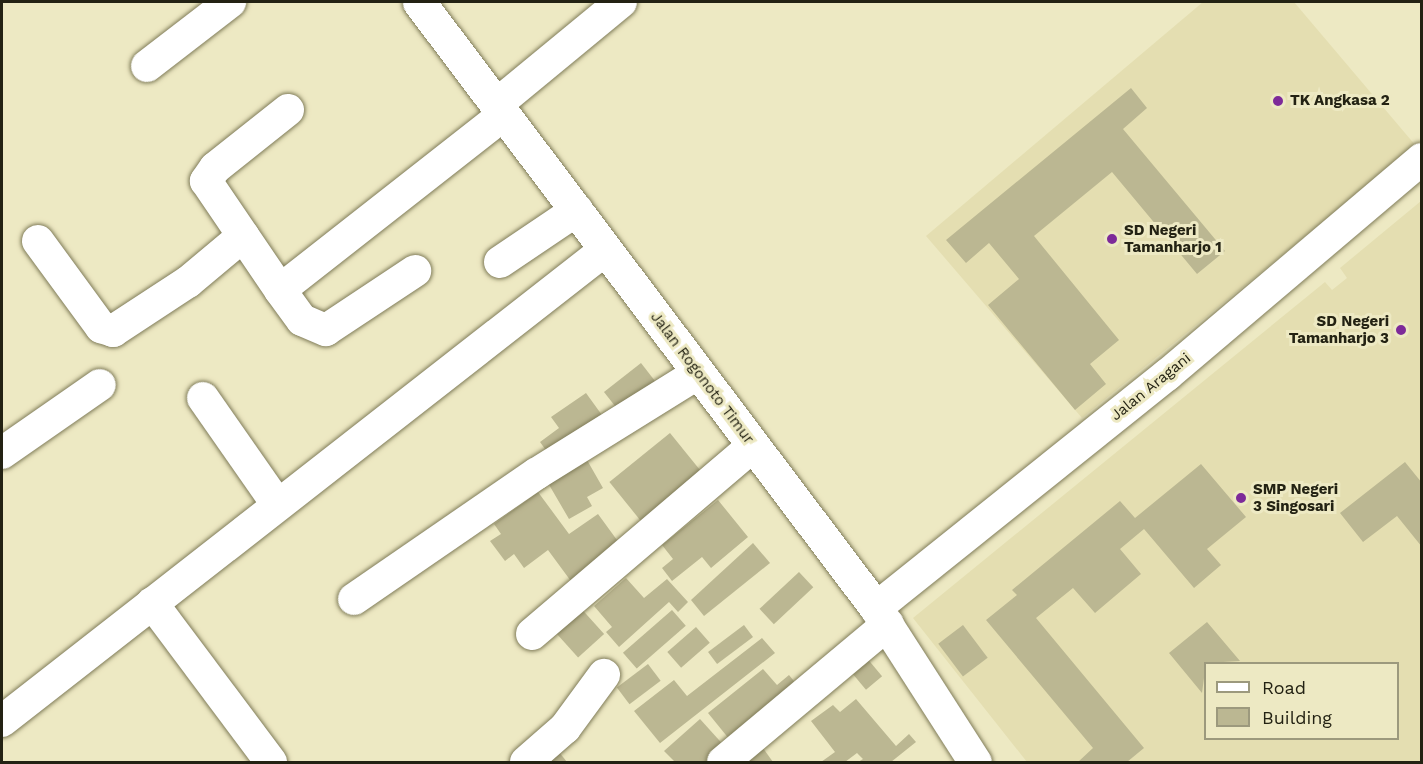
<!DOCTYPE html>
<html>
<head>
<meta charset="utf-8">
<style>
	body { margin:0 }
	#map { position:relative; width:1423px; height:764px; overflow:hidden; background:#ede9c3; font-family:"Work Sans",sans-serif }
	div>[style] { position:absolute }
	.built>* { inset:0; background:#e4deb1 }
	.building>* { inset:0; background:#bbb792; transform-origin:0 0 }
	.roads { filter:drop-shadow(0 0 2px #807c59) drop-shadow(0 0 2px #807c59) }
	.minor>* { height:32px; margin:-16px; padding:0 16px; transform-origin:16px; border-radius:16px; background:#fff }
	.major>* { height:33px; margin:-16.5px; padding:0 16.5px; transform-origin:16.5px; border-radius:16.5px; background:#fff }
	.dots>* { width:16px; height:16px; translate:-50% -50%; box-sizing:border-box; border:3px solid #ede9c3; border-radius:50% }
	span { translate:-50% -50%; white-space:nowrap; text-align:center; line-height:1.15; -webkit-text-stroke:6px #ede9c3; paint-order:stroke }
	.poi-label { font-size:15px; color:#232213; font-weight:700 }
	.left { translate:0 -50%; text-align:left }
	.right { translate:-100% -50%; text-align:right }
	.street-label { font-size:15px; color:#232213 }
	.frame { position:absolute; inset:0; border:3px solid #232213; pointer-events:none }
	.legend { position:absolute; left:1204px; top:662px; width:195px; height:78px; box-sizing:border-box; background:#ede9c3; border:2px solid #9c997d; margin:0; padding:8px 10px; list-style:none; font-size:18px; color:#232213 }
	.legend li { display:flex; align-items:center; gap:12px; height:30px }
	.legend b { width:30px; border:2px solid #9c997d }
</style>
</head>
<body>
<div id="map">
	<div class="built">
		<i style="clip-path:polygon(1203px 2px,1294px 2px,1416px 146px,1082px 418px,926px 236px)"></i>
		<i style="clip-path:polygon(evenodd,1421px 201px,1421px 762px,1027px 762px,913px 618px,1325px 282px,1332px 290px,1347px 278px,1340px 268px,1421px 201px,1206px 664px,1398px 664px,1398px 738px,1206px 738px,1206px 664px)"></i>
	</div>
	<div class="building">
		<i style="clip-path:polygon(1131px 88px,1147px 108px,1123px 129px,1225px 251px,1197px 274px,1112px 172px,1034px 236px,1119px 340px,1090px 364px,1106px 384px,1075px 410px,988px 305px,1019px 279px,989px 243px,966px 263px,946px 240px)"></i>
		<i style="left:641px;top:363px;width:24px;height:47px;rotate:52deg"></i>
		<i style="clip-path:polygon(586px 393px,607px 422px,553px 460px,540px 442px,559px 428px,551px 417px)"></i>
		<i style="left:670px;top:433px;width:57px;height:78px;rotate:51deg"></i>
		<i style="clip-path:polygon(587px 460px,603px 488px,587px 497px,592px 506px,569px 519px,548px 483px)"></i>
		<i style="clip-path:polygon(1405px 462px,1422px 483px,1422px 547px,1397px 516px,1363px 542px,1340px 513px)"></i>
		<i style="clip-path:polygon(1201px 464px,1246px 517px,1207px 549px,1221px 565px,1194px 588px,1144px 529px,1120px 549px,1141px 574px,1095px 613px,1073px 588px,1036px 618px,1144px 748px,1127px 762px,1078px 762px,1093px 748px,986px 620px,1017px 595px,1012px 590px,1120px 501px,1135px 518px)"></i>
		<i style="clip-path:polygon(538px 492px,569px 534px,598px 514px,625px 551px,576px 588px,548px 550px,524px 568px,514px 554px,505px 561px,490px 541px,501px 534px,494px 524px)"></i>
		<i style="clip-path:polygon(718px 500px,748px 537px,711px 568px,702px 557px,672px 581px,662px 568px,673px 559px,662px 545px)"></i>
		<i style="clip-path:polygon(753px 543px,770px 563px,704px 616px,691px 600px)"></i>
		<i style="left:799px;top:572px;width:21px;height:54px;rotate:47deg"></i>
		<i style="clip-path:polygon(626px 578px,644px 598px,667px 579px,688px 602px,678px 612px,669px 602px,619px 647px,606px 632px,612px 627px,594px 606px)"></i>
		<i style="left:578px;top:605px;width:39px;height:35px;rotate:48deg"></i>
		<i style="left:672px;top:610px;width:21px;height:65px;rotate:49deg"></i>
		<i style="clip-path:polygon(1207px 622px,1240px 661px,1206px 663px,1202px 693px,1169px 653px)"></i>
		<i style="left:744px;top:625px;width:15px;height:45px;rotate:53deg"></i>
		<i style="left:963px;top:625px;width:41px;height:31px;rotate:53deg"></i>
		<i style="left:696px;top:627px;width:21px;height:38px;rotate:49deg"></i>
		<i style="clip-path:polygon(762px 638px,775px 653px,660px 743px,634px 711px,674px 680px,687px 696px)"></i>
		<i style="left:866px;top:657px;width:25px;height:21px;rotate:50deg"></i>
		<i style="left:648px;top:664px;width:21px;height:39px;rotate:53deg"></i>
		<i style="clip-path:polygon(763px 669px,777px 685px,789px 675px,802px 691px,734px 745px,708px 713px)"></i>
		<i style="clip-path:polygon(856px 699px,896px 746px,909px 734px,916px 742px,891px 762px,858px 762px,863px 759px,857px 753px,845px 762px,821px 762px,835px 752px,811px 721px,833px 705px,840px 712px)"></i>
		<i style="clip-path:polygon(700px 719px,728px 750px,714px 762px,675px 762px,664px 751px)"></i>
		<i style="clip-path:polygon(760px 744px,773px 762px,743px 762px)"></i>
		<i style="clip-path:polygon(559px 752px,567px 762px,546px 762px)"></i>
	</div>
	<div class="roads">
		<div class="minor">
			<i style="left:147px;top:66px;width:105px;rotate:-37.6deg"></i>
			<i style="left:496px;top:105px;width:162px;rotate:-39.5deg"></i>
			<i style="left:288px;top:110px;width:93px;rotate:141.5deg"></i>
			<i style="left:215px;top:168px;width:16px;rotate:125deg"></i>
			<i style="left:206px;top:181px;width:132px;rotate:55.8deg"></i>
			<i style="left:280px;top:290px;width:283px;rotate:-38.1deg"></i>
			<i style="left:38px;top:241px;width:107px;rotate:53.8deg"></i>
			<i style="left:101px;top:327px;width:13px;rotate:18deg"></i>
			<i style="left:113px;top:331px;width:90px;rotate:-33.2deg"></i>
			<i style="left:188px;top:282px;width:72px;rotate:-39.9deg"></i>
			<i style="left:500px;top:262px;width:93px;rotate:-34deg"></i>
			<i style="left:280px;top:290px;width:37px;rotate:54deg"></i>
			<i style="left:302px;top:320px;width:26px;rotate:23deg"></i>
			<i style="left:326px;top:330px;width:107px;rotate:-33.5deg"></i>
			<i style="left:203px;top:398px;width:129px;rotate:55.1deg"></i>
			<i style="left:2px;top:453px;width:119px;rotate:-34.8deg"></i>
			<i style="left:354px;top:599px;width:221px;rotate:-34.5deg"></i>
			<i style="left:536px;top:474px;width:191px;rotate:-31.9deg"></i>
			<i style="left:152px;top:603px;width:199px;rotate:53.2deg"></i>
			<i style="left:876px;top:608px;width:373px;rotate:-38.7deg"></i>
			<i style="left:1167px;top:375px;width:334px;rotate:-40.3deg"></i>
			<i style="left:532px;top:634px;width:290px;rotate:-40.4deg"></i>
			<i style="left:2px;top:721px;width:765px;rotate:-37.99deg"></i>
			<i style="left:526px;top:762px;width:52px;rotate:-41.1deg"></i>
			<i style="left:565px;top:728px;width:66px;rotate:-53.7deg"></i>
			<i style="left:723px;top:762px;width:215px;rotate:-39.9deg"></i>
		</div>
		<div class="major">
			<i style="left:419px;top:2px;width:759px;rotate:52.98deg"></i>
			<i style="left:876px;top:608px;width:183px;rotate:57.3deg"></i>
		</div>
	</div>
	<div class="dots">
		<i style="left:1278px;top:101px;background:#7d2a99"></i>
		<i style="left:1112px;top:239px;background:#7d2a99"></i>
		<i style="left:1401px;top:330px;background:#7d2a99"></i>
		<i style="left:1241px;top:498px;background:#7d2a99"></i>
	</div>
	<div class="poi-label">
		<span class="left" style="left:1290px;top:101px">TK Angkasa 2</span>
		<span class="left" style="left:1124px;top:239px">SD Negeri<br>Tamanharjo 1</span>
		<span class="right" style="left:1389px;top:330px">SD Negeri<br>Tamanharjo 3</span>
		<span class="left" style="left:1253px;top:498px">SMP Negeri<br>3 Singosari</span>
	</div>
	<div class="street-label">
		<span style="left:702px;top:378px;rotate:53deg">Jalan Rogonoto Timur</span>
		<span style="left:1151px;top:387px;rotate:-39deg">Jalan Aragani</span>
	</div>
	<div class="frame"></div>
	<ul class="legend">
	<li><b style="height:8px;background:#fff"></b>Road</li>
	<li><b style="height:16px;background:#bbb792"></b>Building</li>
	</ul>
</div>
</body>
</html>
